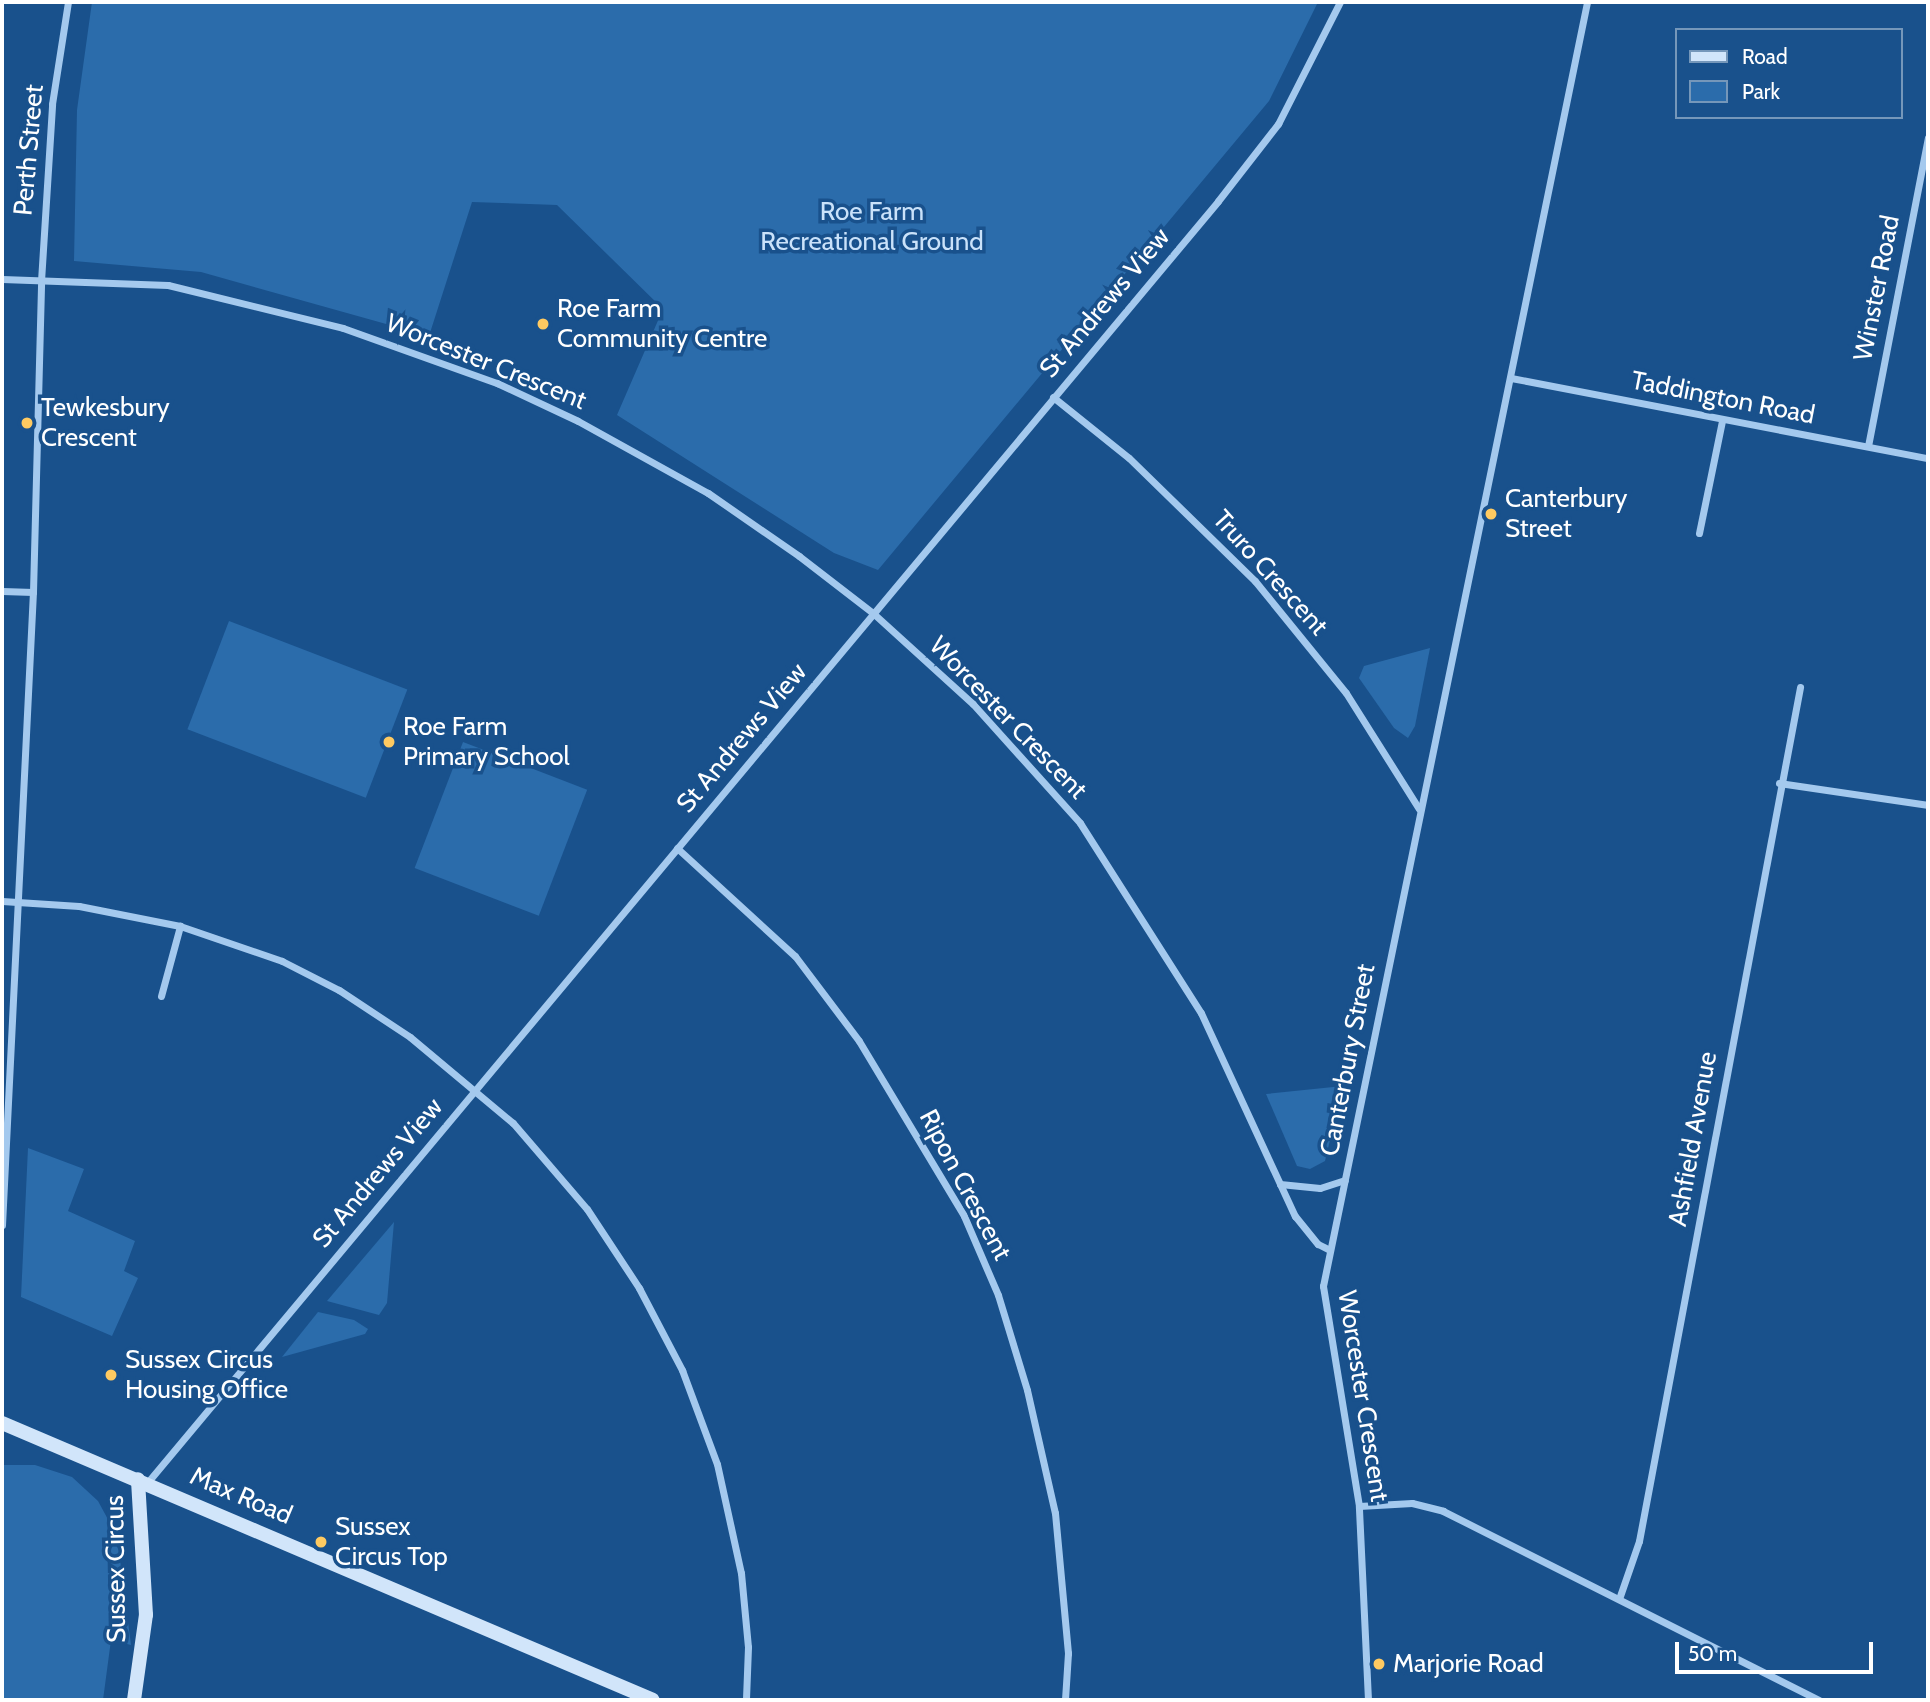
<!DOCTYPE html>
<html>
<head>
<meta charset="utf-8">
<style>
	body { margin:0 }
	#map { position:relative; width:1930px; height:1702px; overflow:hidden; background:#19518c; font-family:Cabin,sans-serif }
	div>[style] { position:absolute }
	.green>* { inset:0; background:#2b6cab; transform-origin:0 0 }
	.street>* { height:7px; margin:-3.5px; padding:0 3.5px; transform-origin:3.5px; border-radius:3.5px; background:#a4c9ee }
	.secondary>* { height:14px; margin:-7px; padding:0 7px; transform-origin:7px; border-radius:7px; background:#d1e5fa }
	.dots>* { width:19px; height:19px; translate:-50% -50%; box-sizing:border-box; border:4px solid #19518c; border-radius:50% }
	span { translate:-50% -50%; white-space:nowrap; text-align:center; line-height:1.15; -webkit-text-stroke:7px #19518c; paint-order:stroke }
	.street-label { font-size:26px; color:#fff }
	.park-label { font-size:26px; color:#cae2fa }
	.poi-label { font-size:26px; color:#fff }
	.left { translate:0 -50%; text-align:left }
	.frame { position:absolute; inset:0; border:4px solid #fff; pointer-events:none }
	.legend { position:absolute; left:1675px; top:28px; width:228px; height:91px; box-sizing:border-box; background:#19518c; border:2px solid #7597ba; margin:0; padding:9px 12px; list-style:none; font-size:21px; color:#fff }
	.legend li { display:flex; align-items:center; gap:14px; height:35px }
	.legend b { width:35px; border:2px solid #7597ba }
	.scale { position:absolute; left:1675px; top:1642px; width:198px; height:32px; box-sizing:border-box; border:4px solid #fff; border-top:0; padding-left:9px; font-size:21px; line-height:24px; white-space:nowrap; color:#fff; -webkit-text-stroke:5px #19518c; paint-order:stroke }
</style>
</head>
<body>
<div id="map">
	<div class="green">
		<i style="clip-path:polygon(92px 2px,1318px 2px,1269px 101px,878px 570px,834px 553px,617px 415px,663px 309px,557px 205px,472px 202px,429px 336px,201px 272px,74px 261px,77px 110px)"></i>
		<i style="left:229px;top:621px;width:191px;height:116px;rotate:21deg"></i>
		<i style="clip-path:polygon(1430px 648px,1415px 726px,1408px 738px,1394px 728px,1359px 678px,1364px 666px)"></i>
		<i style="left:463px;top:742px;width:133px;height:135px;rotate:21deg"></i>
		<i style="clip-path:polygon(1343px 1086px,1325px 1161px,1310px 1169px,1297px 1166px,1266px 1094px)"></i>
		<i style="clip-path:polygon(28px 1148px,84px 1169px,68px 1211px,135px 1241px,124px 1271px,138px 1278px,112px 1336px,21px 1297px)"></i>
		<i style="clip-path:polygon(394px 1222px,387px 1303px,379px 1315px,327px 1301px)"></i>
		<i style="clip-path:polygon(318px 1312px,354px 1320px,368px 1329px,365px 1334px,282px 1357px)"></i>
		<i style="clip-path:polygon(2px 1465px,35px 1465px,72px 1477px,98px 1501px,117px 1536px,131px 1645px,111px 1640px,103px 1700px,2px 1700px)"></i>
	</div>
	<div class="street">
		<i style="left:2px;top:279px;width:166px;rotate:2.1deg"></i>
		<i style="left:168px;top:285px;width:180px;rotate:13.8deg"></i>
		<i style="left:343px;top:328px;width:164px;rotate:19.7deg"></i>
		<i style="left:497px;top:383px;width:89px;rotate:25.1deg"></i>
		<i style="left:578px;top:421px;width:149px;rotate:29deg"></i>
		<i style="left:708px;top:493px;width:111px;rotate:34.7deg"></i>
		<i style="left:799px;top:556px;width:95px;rotate:37.7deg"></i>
		<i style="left:874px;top:614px;width:134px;rotate:42.3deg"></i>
		<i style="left:973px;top:704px;width:160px;rotate:48deg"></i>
		<i style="left:1080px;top:823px;width:225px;rotate:57.5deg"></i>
		<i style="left:1201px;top:1013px;width:224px;rotate:65.2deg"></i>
		<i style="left:1295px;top:1216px;width:36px;rotate:51deg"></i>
		<i style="left:1318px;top:1244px;width:13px;rotate:27deg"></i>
		<i style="left:1511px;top:378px;width:425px;rotate:10.9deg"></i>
		<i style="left:1053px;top:397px;width:97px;rotate:38.8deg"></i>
		<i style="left:1129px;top:458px;width:176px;rotate:44.3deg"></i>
		<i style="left:1255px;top:581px;width:144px;rotate:50.9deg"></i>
		<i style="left:1346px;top:693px;width:137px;rotate:57.8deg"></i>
		<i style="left:1868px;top:446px;width:314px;rotate:-79deg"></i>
		<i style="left:1699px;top:533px;width:114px;rotate:-78.4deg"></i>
		<i style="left:2px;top:591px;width:31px;rotate:2deg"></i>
		<i style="left:1779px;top:783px;width:151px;rotate:8.4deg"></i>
		<i style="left:677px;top:848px;width:160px;rotate:42.5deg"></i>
		<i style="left:795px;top:956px;width:106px;rotate:53deg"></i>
		<i style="left:859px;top:1041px;width:204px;rotate:59deg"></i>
		<i style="left:964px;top:1216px;width:86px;rotate:66.7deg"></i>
		<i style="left:998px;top:1295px;width:99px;rotate:73deg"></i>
		<i style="left:1027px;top:1390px;width:126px;rotate:77.2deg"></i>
		<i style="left:1055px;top:1513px;width:141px;rotate:84.7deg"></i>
		<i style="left:1068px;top:1653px;width:47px;rotate:93.7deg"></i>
		<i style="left:2px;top:901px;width:77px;rotate:3.7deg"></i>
		<i style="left:79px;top:906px;width:103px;rotate:11.2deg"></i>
		<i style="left:180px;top:926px;width:108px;rotate:18.9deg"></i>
		<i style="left:282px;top:961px;width:64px;rotate:27deg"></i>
		<i style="left:339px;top:990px;width:85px;rotate:33.5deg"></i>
		<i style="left:410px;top:1037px;width:134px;rotate:39.9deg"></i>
		<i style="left:513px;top:1123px;width:113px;rotate:49.3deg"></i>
		<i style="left:587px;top:1209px;width:95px;rotate:56.6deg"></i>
		<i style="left:639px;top:1288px;width:93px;rotate:62.3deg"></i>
		<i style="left:682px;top:1370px;width:100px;rotate:69.6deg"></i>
		<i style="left:717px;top:1464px;width:112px;rotate:77.6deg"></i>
		<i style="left:741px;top:1573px;width:74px;rotate:84.6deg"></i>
		<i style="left:748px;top:1647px;width:53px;rotate:92.2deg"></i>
		<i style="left:161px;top:996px;width:73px;rotate:-74.8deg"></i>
		<i style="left:1280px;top:1184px;width:40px;rotate:5.7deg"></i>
		<i style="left:1320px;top:1188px;width:26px;rotate:-18deg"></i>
		<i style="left:2px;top:1225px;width:634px;rotate:-87.2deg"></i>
		<i style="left:33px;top:592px;width:311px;rotate:-88.5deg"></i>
		<i style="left:41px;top:281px;width:177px;rotate:-86.4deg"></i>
		<i style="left:52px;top:104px;width:103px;rotate:-81.1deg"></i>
		<i style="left:147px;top:1483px;width:1670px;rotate:-50.12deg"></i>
		<i style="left:1218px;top:201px;width:98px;rotate:-52.1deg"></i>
		<i style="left:1278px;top:124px;width:137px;rotate:-63.1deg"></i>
		<i style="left:1359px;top:1506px;width:53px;rotate:-3.2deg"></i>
		<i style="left:1412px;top:1503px;width:32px;rotate:14deg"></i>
		<i style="left:1443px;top:1511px;width:421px;rotate:26.7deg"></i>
		<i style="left:1620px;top:1596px;width:58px;rotate:-70.9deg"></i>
		<i style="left:1639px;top:1541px;width:869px;rotate:-79.32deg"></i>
		<i style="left:1368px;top:1700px;width:194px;rotate:-92.7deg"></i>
		<i style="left:1359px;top:1506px;width:223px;rotate:-99.3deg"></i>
		<i style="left:1323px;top:1286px;width:1311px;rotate:-78.38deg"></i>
	</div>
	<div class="secondary">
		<i style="left:2px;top:1423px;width:707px;rotate:23.05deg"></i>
		<i style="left:134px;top:1700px;width:86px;rotate:-82deg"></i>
		<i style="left:146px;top:1615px;width:136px;rotate:-93.4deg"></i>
	</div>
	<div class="dots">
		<i style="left:543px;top:324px;background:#ffca61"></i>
		<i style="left:27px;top:423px;background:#ffca61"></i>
		<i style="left:1491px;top:514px;background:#ffca61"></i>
		<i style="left:389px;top:742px;background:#ffca61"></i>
		<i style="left:111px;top:1375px;background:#ffca61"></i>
		<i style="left:321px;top:1542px;background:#ffca61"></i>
		<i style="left:1379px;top:1664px;background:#ffca61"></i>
	</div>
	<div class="street-label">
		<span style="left:29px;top:150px;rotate:-85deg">Perth Street</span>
		<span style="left:1877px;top:288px;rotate:-79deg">Winster Road</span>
		<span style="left:1105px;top:303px;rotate:-50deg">St Andrews View</span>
		<span style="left:486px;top:362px;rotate:22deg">Worcester Crescent</span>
		<span style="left:1723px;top:398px;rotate:11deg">Taddington Road</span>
		<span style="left:1270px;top:573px;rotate:48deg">Truro Crescent</span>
		<span style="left:1008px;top:718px;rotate:46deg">Worcester Crescent</span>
		<span style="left:742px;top:738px;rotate:-50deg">St Andrews View</span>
		<span style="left:1348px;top:1060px;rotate:-79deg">Canterbury Street</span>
		<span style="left:1693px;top:1139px;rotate:-80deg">Ashfield Avenue</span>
		<span style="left:378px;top:1173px;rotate:-50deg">St Andrews View</span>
		<span style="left:965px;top:1185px;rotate:62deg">Ripon Crescent</span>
		<span style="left:1363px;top:1396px;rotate:81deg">Worcester Crescent</span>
		<span style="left:241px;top:1496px;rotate:23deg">Max Road</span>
		<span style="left:116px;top:1569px;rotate:-91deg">Sussex Circus</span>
	</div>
	<div class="park-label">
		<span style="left:872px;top:227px">Roe Farm<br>Recreational Ground</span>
	</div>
	<div class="poi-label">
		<span class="left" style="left:557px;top:324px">Roe Farm<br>Community Centre</span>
		<span class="left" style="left:41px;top:423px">Tewkesbury<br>Crescent</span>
		<span class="left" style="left:1505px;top:514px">Canterbury<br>Street</span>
		<span class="left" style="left:403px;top:742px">Roe Farm<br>Primary School</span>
		<span class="left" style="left:125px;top:1375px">Sussex Circus<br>Housing Office</span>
		<span class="left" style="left:335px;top:1542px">Sussex<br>Circus Top</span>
		<span class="left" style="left:1393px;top:1664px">Marjorie Road</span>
	</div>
	<div class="frame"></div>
	<ul class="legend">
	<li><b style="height:9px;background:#d1e5fa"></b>Road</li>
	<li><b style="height:19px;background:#2b6cab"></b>Park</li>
	</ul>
	<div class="scale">50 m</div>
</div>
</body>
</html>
